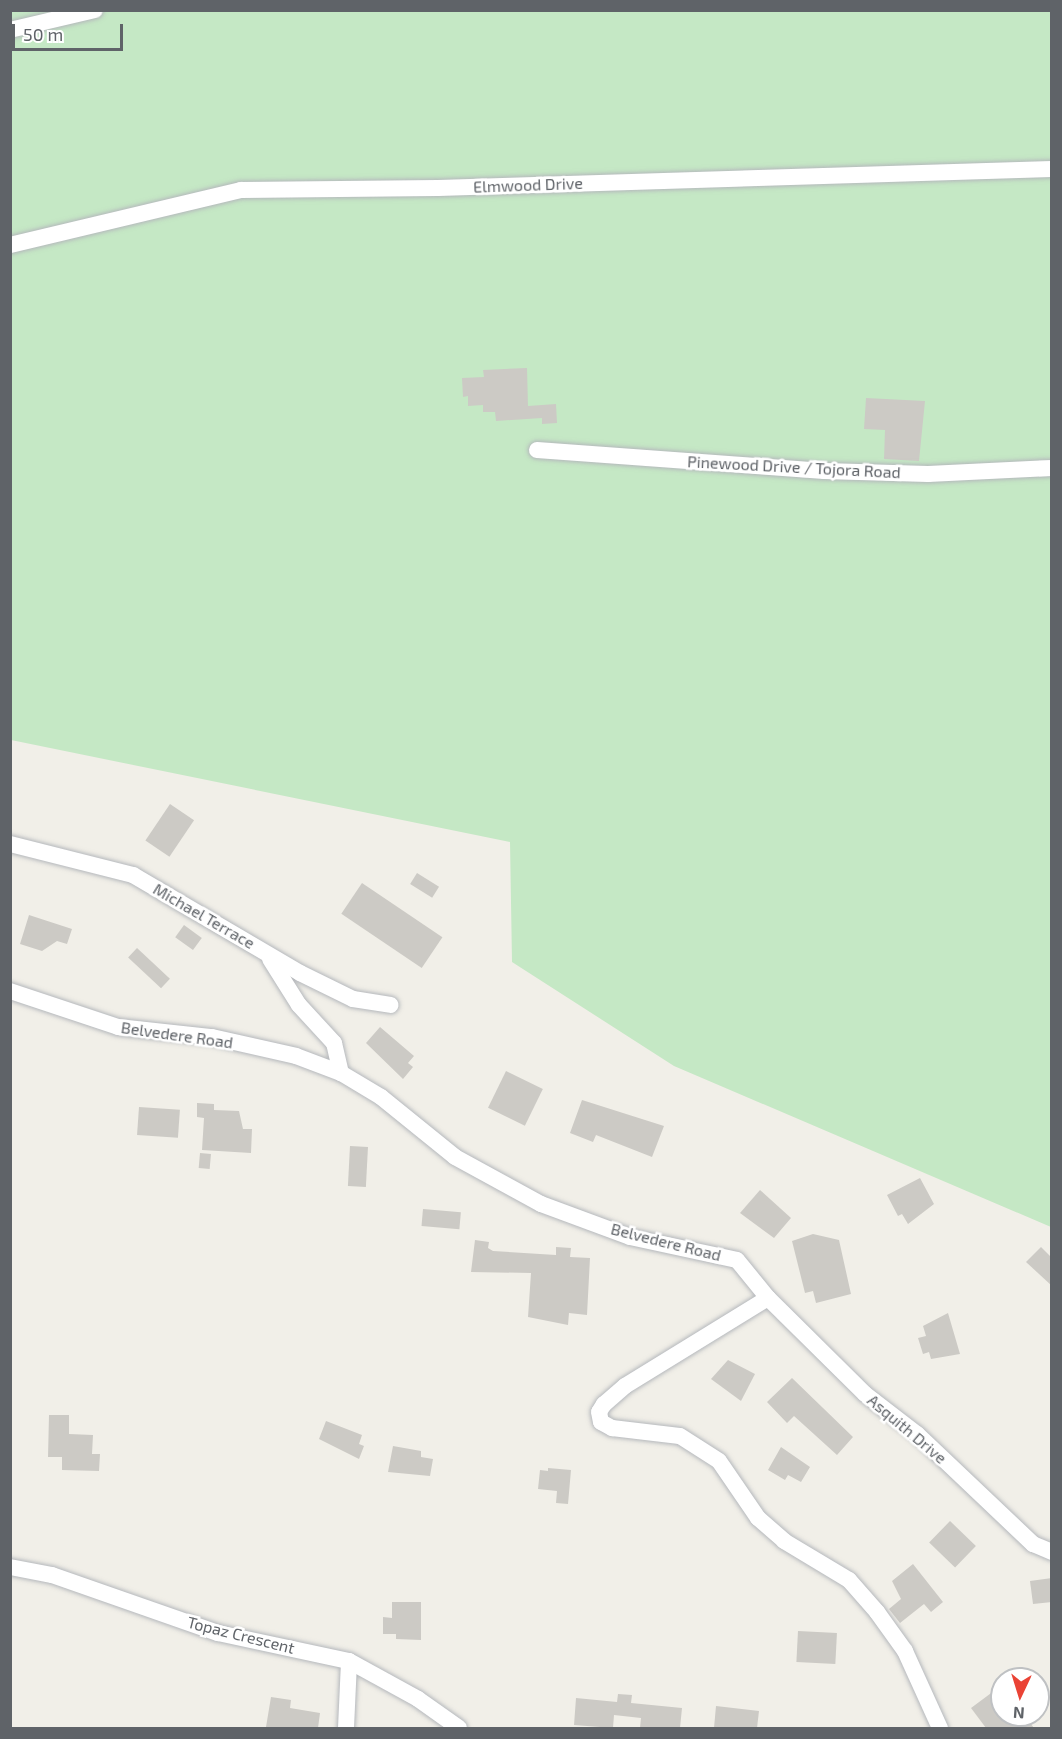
<!DOCTYPE html>
<html>
<head>
<meta charset="utf-8">
<style>
	body { margin:0 }
	#map { position:relative; width:1062px; height:1739px; overflow:hidden; background:#f1efe8; font-family:"Exo 2",sans-serif }
	div>[style] { position:absolute }
	.green>* { inset:0; background:#c5e8c5 }
	.building>* { inset:0; background:#cccac5; transform-origin:0 0 }
	.roads { filter:drop-shadow(0 0 2px #b5b8bc) drop-shadow(0 0 2px #b5b8bc) }
	.minor>* { height:16px; margin:-8px; padding:0 8px; transform-origin:8px; border-radius:8px; background:#fff }
	span { translate:-50% -50%; white-space:nowrap; text-align:center; line-height:1.15; -webkit-text-stroke:5px #fff; paint-order:stroke }
	.street-label { font-size:16px; color:#5f6368 }
	.frame { position:absolute; inset:0; border:12px solid #5f6368; pointer-events:none }
	.north { position:absolute; left:990px; top:1667px; width:60px; height:60px; box-sizing:border-box; background:#fff; border:2px solid #bfc1c3; border-radius:50%; rotate:184deg; font-size:16px; font-weight:700; line-height:24px; text-align:center; color:#5f6368 }
	.north::after { content:''; display:block; margin:auto; width:21px; height:27px; background:#ea4335; clip-path:polygon(50% 0,100% 100%,50% 72%,0 100%) }
	.scale { position:absolute; left:12px; top:24px; width:111px; height:27px; box-sizing:border-box; border:3px solid #5f6368; border-top:0; padding-left:8px; font-size:18px; line-height:21px; white-space:nowrap; color:#5f6368; -webkit-text-stroke:4px #fff; paint-order:stroke }
</style>
</head>
<body>
<div id="map">
	<div class="green">
		<i style="clip-path:polygon(10px 11px,1051px 11px,1051px 1227px,674px 1066px,512px 962px,510px 842px,11px 740px)"></i>
	</div>
	<div class="building">
		<i style="clip-path:polygon(527px 368px,528px 406px,556px 404px,557px 423px,542px 424px,542px 418px,496px 421px,495px 412px,483px 412px,483px 405px,468px 406px,468px 396px,463px 397px,462px 378px,484px 377px,483px 370px)"></i>
		<i style="clip-path:polygon(866px 398px,925px 401px,919px 461px,884px 459px,885px 430px,864px 429px)"></i>
		<i style="left:170px;top:804px;width:29px;height:44px;rotate:34deg"></i>
		<i style="left:417px;top:873px;width:26px;height:13px;rotate:32deg"></i>
		<i style="left:362px;top:883px;width:97px;height:37px;rotate:34deg"></i>
		<i style="clip-path:polygon(29px 915px,72px 929px,67px 944px,57px 941px,42px 951px,20px 944px)"></i>
		<i style="left:184px;top:925px;width:22px;height:15px;rotate:36deg"></i>
		<i style="left:137px;top:948px;width:45px;height:13px;rotate:43deg"></i>
		<i style="clip-path:polygon(380px 1027px,414px 1056px,408px 1063px,413px 1067px,403px 1079px,366px 1043px)"></i>
		<i style="left:506px;top:1071px;width:41px;height:41px;rotate:26deg"></i>
		<i style="clip-path:polygon(582px 1100px,664px 1126px,652px 1157px,596px 1135px,593px 1142px,570px 1133px)"></i>
		<i style="clip-path:polygon(197px 1103px,214px 1104px,214px 1110px,239px 1111px,243px 1129px,252px 1129px,251px 1153px,202px 1150px,204px 1118px,197px 1117px)"></i>
		<i style="left:139px;top:1107px;width:41px;height:28px;rotate:4deg"></i>
		<i style="left:350px;top:1146px;width:18px;height:40px;rotate:3deg"></i>
		<i style="left:200px;top:1153px;width:11px;height:15px;rotate:5deg"></i>
		<i style="clip-path:polygon(920px 1178px,934px 1204px,908px 1224px,902px 1214px,898px 1216px,887px 1195px)"></i>
		<i style="clip-path:polygon(760px 1190px,791px 1218px,774px 1238px,740px 1213px)"></i>
		<i style="left:423px;top:1209px;width:38px;height:17px;rotate:5deg"></i>
		<i style="clip-path:polygon(813px 1234px,839px 1240px,851px 1294px,816px 1303px,813px 1291px,805px 1293px,792px 1241px)"></i>
		<i style="clip-path:polygon(475px 1240px,489px 1242px,488px 1248px,493px 1251px,556px 1255px,556px 1247px,571px 1248px,570px 1257px,590px 1258px,587px 1315px,569px 1313px,568px 1325px,528px 1317px,531px 1273px,471px 1272px)"></i>
		<i style="clip-path:polygon(1041px 1247px,1052px 1258px,1052px 1286px,1026px 1262px)"></i>
		<i style="clip-path:polygon(948px 1313px,960px 1354px,931px 1359px,929px 1352px,923px 1354px,918px 1338px,926px 1336px,923px 1326px)"></i>
		<i style="clip-path:polygon(728px 1360px,755px 1374px,741px 1401px,711px 1379px)"></i>
		<i style="clip-path:polygon(792px 1378px,853px 1437px,837px 1455px,794px 1416px,787px 1423px,767px 1402px)"></i>
		<i style="clip-path:polygon(49px 1415px,69px 1415px,69px 1434px,93px 1435px,92px 1454px,100px 1454px,99px 1471px,62px 1470px,62px 1457px,48px 1457px)"></i>
		<i style="clip-path:polygon(326px 1421px,362px 1435px,359px 1444px,364px 1446px,359px 1459px,319px 1439px)"></i>
		<i style="clip-path:polygon(393px 1446px,421px 1451px,421px 1457px,433px 1459px,430px 1476px,388px 1472px)"></i>
		<i style="clip-path:polygon(781px 1447px,810px 1467px,801px 1482px,788px 1475px,785px 1480px,768px 1470px)"></i>
		<i style="clip-path:polygon(548px 1468px,571px 1470px,568px 1504px,556px 1503px,557px 1491px,538px 1489px,540px 1470px,548px 1471px)"></i>
		<i style="left:950px;top:1521px;width:36px;height:30px;rotate:44deg"></i>
		<i style="clip-path:polygon(913px 1564px,943px 1602px,931px 1612px,924px 1604px,900px 1623px,889px 1609px,901px 1599px,892px 1581px)"></i>
		<i style="clip-path:polygon(1052px 1578px,1052px 1602px,1033px 1604px,1030px 1581px)"></i>
		<i style="clip-path:polygon(392px 1602px,421px 1602px,421px 1640px,396px 1639px,396px 1634px,383px 1634px,383px 1617px,392px 1618px)"></i>
		<i style="left:798px;top:1631px;width:39px;height:31px;rotate:3deg"></i>
		<i style="clip-path:polygon(1002px 1685px,1002px 1715px,1024px 1715px,1034px 1728px,986px 1728px,971px 1708px)"></i>
		<i style="clip-path:polygon(618px 1694px,632px 1695px,631px 1703px,682px 1708px,680px 1728px,640px 1728px,641px 1718px,614px 1715px,613px 1728px,574px 1725px,576px 1698px,617px 1702px)"></i>
		<i style="clip-path:polygon(271px 1697px,291px 1700px,290px 1708px,320px 1713px,318px 1728px,266px 1727px)"></i>
		<i style="clip-path:polygon(716px 1706px,759px 1711px,757px 1728px,714px 1728px)"></i>
	</div>
	<div class="roads">
		<div class="minor">
			<i style="left:10px;top:30px;width:87px;rotate:-13.2deg"></i>
			<i style="left:10px;top:245px;width:237px;rotate:-13.4deg"></i>
			<i style="left:241px;top:190px;width:197px;rotate:-0.6deg"></i>
			<i style="left:438px;top:188px;width:614px;rotate:-1.77deg"></i>
			<i style="left:537px;top:450px;width:288px;rotate:4.2deg"></i>
			<i style="left:824px;top:471px;width:104px;rotate:1.7deg"></i>
			<i style="left:928px;top:474px;width:124px;rotate:-2.8deg"></i>
			<i style="left:10px;top:844px;width:127px;rotate:14.1deg"></i>
			<i style="left:133px;top:875px;width:194px;rotate:30.4deg"></i>
			<i style="left:300px;top:973px;width:59px;rotate:26.1deg"></i>
			<i style="left:353px;top:999px;width:38px;rotate:9deg"></i>
			<i style="left:270px;top:959px;width:54px;rotate:57.8deg"></i>
			<i style="left:299px;top:1005px;width:52px;rotate:47.4deg"></i>
			<i style="left:334px;top:1043px;width:31px;rotate:77deg"></i>
			<i style="left:10px;top:991px;width:114px;rotate:18.4deg"></i>
			<i style="left:118px;top:1027px;width:95px;rotate:6.1deg"></i>
			<i style="left:212px;top:1037px;width:86px;rotate:12.7deg"></i>
			<i style="left:296px;top:1056px;width:48px;rotate:20.7deg"></i>
			<i style="left:341px;top:1073px;width:47px;rotate:31deg"></i>
			<i style="left:381px;top:1097px;width:95px;rotate:39deg"></i>
			<i style="left:455px;top:1157px;width:98px;rotate:28.7deg"></i>
			<i style="left:541px;top:1204px;width:95px;rotate:20.3deg"></i>
			<i style="left:630px;top:1237px;width:109px;rotate:12.1deg"></i>
			<i style="left:737px;top:1260px;width:49px;rotate:50.8deg"></i>
			<i style="left:768px;top:1298px;width:136px;rotate:44.7deg"></i>
			<i style="left:865px;top:1394px;width:66px;rotate:37.6deg"></i>
			<i style="left:917px;top:1434px;width:160px;rotate:43.5deg"></i>
			<i style="left:1033px;top:1544px;width:21px;rotate:23deg"></i>
			<i style="left:768px;top:1298px;width:168px;rotate:148.4deg"></i>
			<i style="left:625px;top:1386px;width:28px;rotate:139deg"></i>
			<i style="left:604px;top:1404px;width:9px;rotate:122deg"></i>
			<i style="left:599px;top:1412px;width:10px;rotate:79deg"></i>
			<i style="left:601px;top:1422px;width:13px;rotate:29deg"></i>
			<i style="left:612px;top:1428px;width:68px;rotate:6.7deg"></i>
			<i style="left:680px;top:1436px;width:46px;rotate:32.7deg"></i>
			<i style="left:719px;top:1461px;width:69px;rotate:55.6deg"></i>
			<i style="left:758px;top:1518px;width:35px;rotate:41deg"></i>
			<i style="left:784px;top:1541px;width:76px;rotate:31deg"></i>
			<i style="left:849px;top:1580px;width:43px;rotate:48.8deg"></i>
			<i style="left:877px;top:1612px;width:48px;rotate:54.3deg"></i>
			<i style="left:905px;top:1651px;width:85px;rotate:65.6deg"></i>
			<i style="left:10px;top:1567px;width:43px;rotate:10.8deg"></i>
			<i style="left:52px;top:1575px;width:176px;rotate:19.3deg"></i>
			<i style="left:218px;top:1633px;width:134px;rotate:12.1deg"></i>
			<i style="left:349px;top:1661px;width:79px;rotate:28.8deg"></i>
			<i style="left:418px;top:1699px;width:50px;rotate:35.3deg"></i>
			<i style="left:346px;top:1728px;width:67px;rotate:-87.4deg"></i>
		</div>
	</div>
	<div class="street-label">
		<span style="left:528px;top:185px;rotate:-2deg">Elmwood Drive</span>
		<span style="left:794px;top:467px;rotate:3deg">Pinewood Drive / Tojora Road</span>
		<span style="left:204px;top:916px;rotate:30deg">Michael Terrace</span>
		<span style="left:177px;top:1035px;rotate:8deg">Belvedere Road</span>
		<span style="left:666px;top:1242px;rotate:14deg">Belvedere Road</span>
		<span style="left:907px;top:1429px;rotate:40deg">Asquith Drive</span>
		<span style="left:241px;top:1635px;rotate:14deg">Topaz Crescent</span>
	</div>
	<div class="frame"></div>
	<div class="north">N</div>
	<div class="scale">50 m</div>
</div>
</body>
</html>
